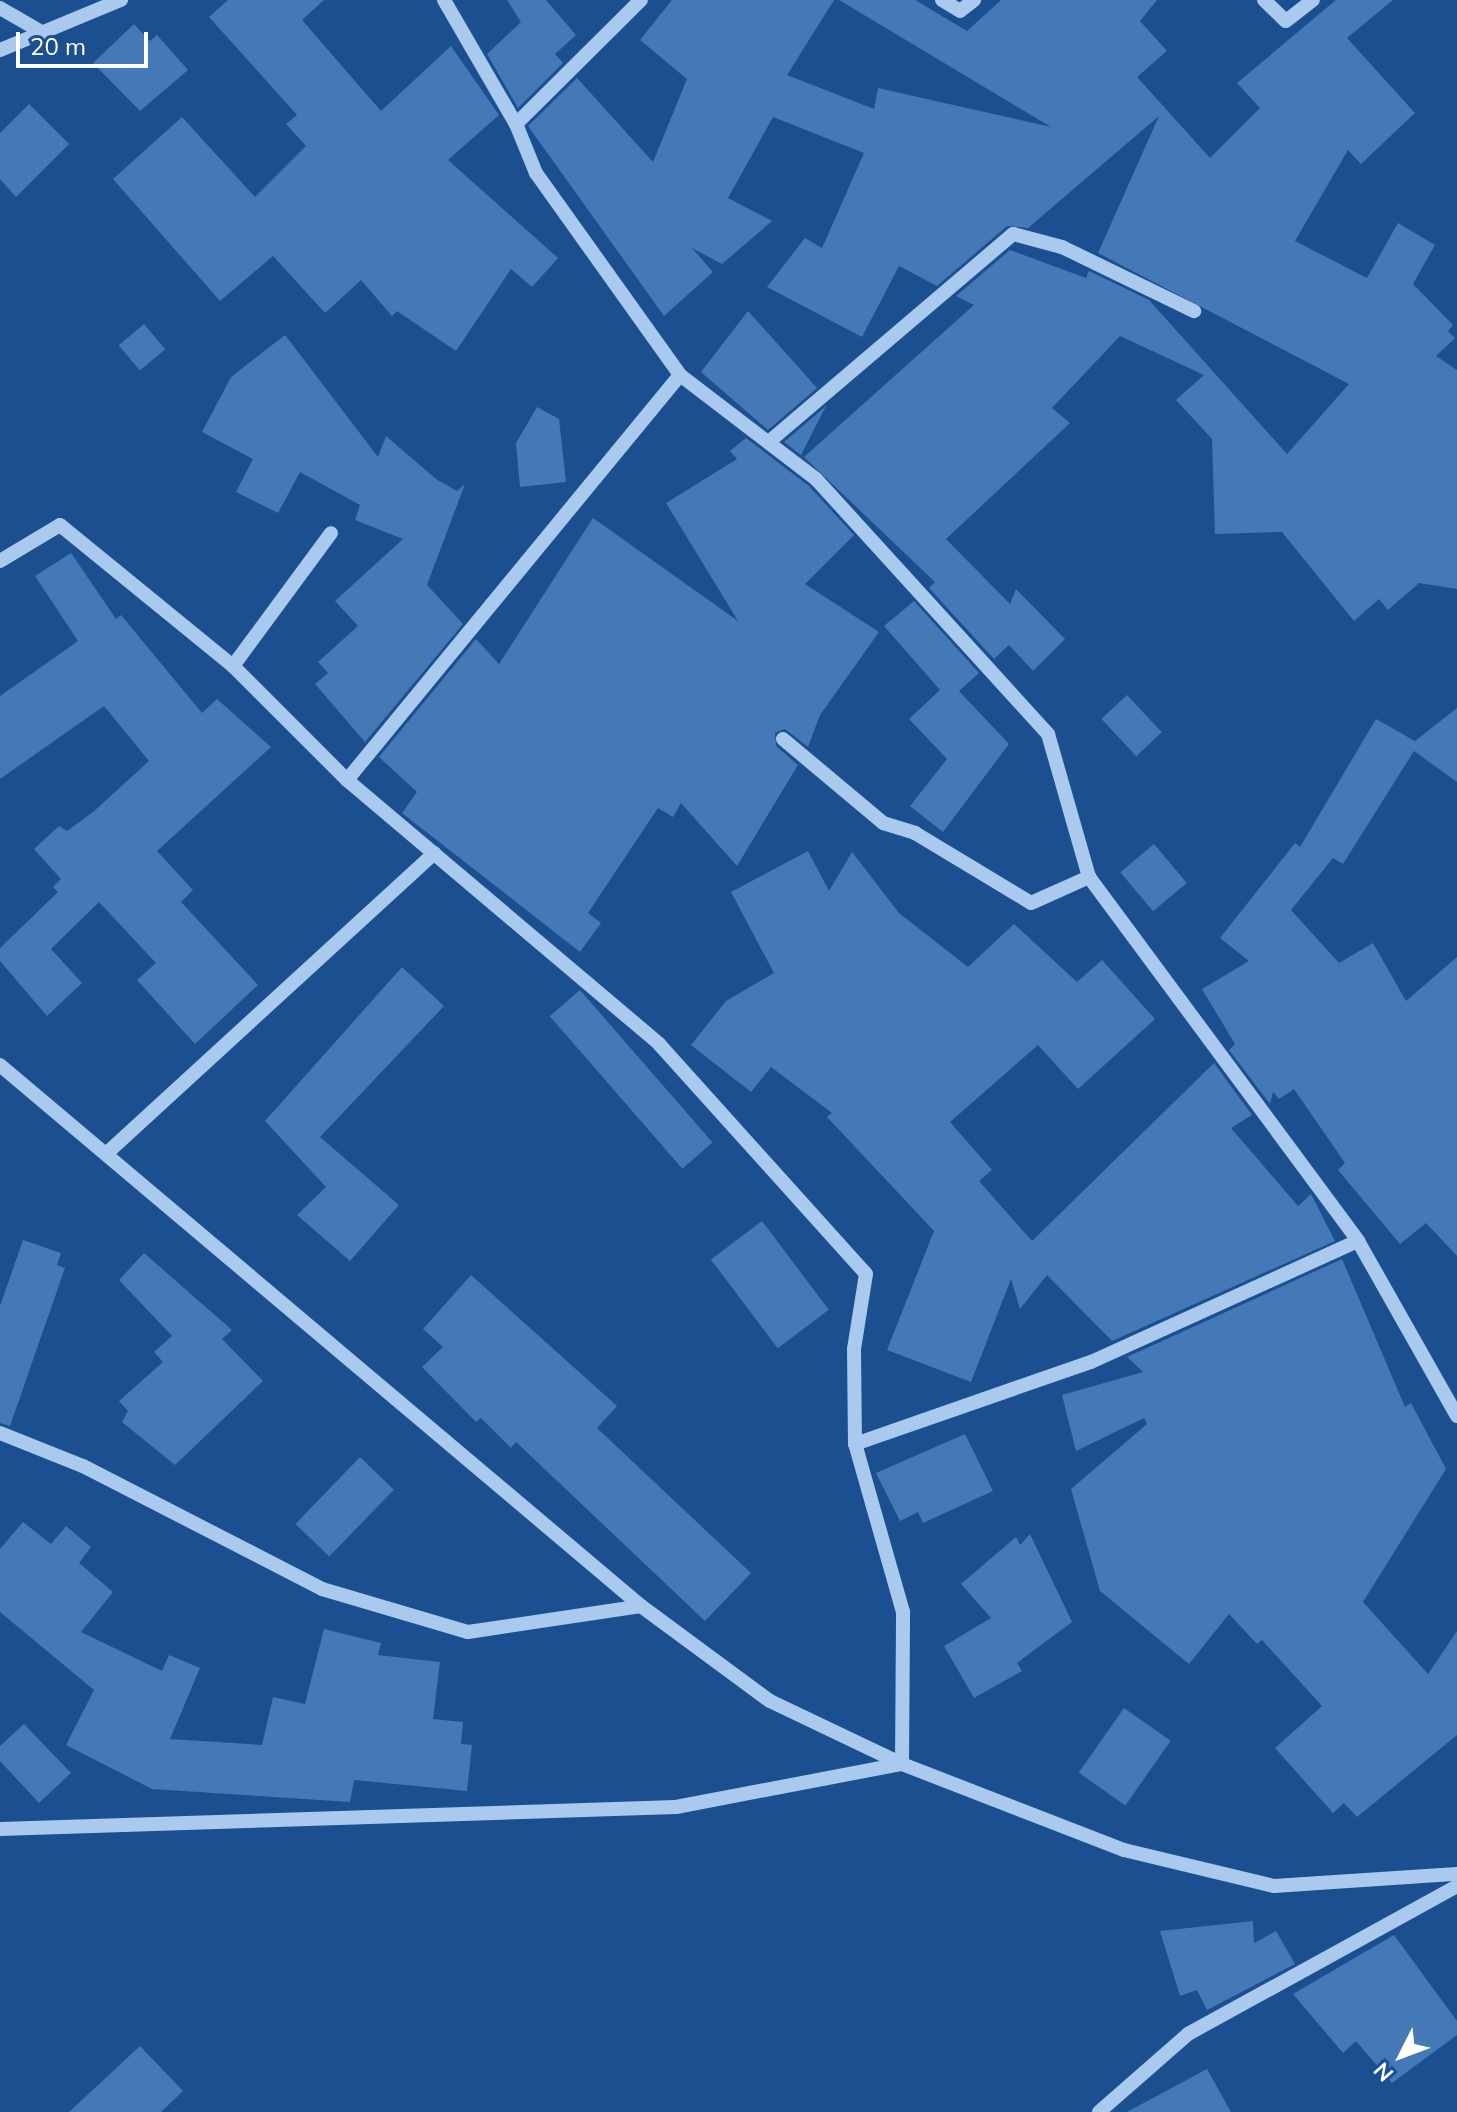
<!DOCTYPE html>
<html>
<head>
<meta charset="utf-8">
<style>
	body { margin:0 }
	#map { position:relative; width:1457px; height:2112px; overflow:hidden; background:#1b4f8f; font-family:Mulish,sans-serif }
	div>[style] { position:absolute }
	.building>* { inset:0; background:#4478b7; transform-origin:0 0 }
	.minor>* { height:14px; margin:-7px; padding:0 7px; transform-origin:7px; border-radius:7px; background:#a9c9ee }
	span { translate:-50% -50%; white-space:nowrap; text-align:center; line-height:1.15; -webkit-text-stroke:6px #1b4f8f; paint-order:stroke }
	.north { position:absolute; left:1361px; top:2016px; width:80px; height:80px; -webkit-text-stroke:6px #1b4f8f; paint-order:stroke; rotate:228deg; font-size:22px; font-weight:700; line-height:32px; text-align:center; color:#fff }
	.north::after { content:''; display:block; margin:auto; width:28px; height:36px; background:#fff; clip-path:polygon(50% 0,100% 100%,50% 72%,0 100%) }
	.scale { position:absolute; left:16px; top:32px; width:132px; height:36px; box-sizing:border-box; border:4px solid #fff; border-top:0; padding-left:10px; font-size:24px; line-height:28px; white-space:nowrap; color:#fff; -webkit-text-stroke:6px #1b4f8f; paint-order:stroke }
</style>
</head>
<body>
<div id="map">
	<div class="building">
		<i style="clip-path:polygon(228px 0,324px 0,302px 20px,381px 111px,451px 46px,499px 115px,448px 160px,558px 258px,532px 287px,511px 269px,456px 351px,397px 311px,392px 316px,361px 280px,325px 313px,273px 256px,220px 301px,113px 179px,182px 117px,255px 197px,306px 146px,286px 124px,297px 115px,209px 17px)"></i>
		<i style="clip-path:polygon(507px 0,546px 0,576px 35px,555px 54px,563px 63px,518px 108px,487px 54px,521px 22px)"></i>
		<i style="clip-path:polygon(672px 0,834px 0,787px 75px,874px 109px,878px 88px,1051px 127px,839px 0,915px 0,967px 31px,1001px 0,1157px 0,1140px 21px,1167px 51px,1137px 77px,1210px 158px,1260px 108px,1237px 83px,1336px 0,1393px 0,1347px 38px,1415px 113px,1361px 164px,1348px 150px,1295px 241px,1367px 278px,1398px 223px,1435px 245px,1413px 284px,1453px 325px,1448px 331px,1455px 338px,1436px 356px,1457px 370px,1457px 589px,1419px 583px,1388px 610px,1379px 599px,1354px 621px,1282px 532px,1215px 534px,1212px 439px,1176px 400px,1204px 375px,1120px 336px,1052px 408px,1070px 423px,946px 539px,1010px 604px,1016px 589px,1065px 639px,1033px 671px,1009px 645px,994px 659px,929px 588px,935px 582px,804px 457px,974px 305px,956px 296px,1010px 250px,1086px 278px,1089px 271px,1149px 300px,1287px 454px,1349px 384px,1098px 253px,1159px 116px,1028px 228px,1007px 226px,937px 286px,899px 266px,862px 337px,767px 287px,805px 238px,822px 248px,864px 153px,773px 117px,728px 198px,772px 221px,722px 264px,692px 248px,713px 272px,664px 316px,528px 126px,577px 78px,653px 162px,687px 79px,640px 40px)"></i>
		<i style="clip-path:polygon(134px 24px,150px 41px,157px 35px,188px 70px,140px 111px,93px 63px)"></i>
		<i style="clip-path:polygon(29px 104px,69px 144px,16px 197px,0 179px,0 133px)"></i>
		<i style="clip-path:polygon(748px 311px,817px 388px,768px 430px,701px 372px)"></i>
		<i style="left:144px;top:324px;width:33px;height:33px;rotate:50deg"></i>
		<i style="clip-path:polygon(285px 335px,378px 457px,386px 436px,436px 479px,457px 491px,465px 484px,427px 585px,463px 624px,365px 742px,315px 684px,328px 673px,318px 662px,358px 626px,335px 601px,403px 539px,355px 520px,360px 505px,300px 472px,278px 513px,236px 492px,253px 459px,202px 432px,231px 377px)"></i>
		<i style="clip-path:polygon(826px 406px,801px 455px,784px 442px)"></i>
		<i style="clip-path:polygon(537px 407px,559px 419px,566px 482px,520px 487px,516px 443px)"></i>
		<i style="clip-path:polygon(746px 438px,809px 486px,854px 535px,805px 584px,879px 632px,820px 715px,808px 747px,785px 729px,775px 733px,776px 746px,798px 765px,737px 866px,681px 803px,673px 817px,658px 808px,588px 913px,601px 923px,580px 952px,402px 813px,417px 792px,379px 757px,476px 639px,499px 664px,593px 518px,738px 621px,666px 503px,737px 459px,730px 451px)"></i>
		<i style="clip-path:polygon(71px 553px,116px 619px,121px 615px,202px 713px,217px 699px,271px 747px,157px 851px,193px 890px,181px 902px,258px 985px,195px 1044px,137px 980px,156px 963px,99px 902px,51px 949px,82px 983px,47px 1016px,0 961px,0 948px,58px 892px,53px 887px,61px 879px,34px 849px,59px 826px,67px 831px,93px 812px,149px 761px,104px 706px,0 779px,0 696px,78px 641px,35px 576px)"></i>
		<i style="clip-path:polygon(914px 601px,979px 673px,959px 691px,1009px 744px,943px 832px,910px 806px,947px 759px,909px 719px,940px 690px,884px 626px)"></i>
		<i style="left:1127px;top:695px;width:51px;height:35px;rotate:47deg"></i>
		<i style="clip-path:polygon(1457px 708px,1457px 782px,1414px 751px,1343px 864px,1333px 858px,1291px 910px,1339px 963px,1373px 943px,1406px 1001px,1457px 957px,1457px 1256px,1426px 1223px,1400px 1244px,1338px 1170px,1345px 1163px,1294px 1089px,1279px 1099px,1273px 1092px,1270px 1104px,1229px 1050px,1235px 1044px,1202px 989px,1249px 961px,1220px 938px,1295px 843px,1300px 847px,1376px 719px,1415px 741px)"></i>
		<i style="left:1154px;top:844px;width:51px;height:44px;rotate:50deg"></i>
		<i style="clip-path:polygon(808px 851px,829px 891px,852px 852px,899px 913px,968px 967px,1014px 924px,1077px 982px,1102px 960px,1155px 1019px,1078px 1089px,1038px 1045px,950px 1122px,992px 1170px,979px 1181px,1032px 1241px,1214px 1063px,1252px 1115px,1231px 1128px,1298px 1206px,1311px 1194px,1335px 1241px,1112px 1341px,1047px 1275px,1020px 1309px,1011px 1279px,971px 1382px,887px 1350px,934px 1231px,827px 1117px,832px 1113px,771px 1067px,751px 1092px,691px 1045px,726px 1001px,774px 973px,731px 892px)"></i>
		<i style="clip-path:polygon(402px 967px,444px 1006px,320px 1137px,399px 1205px,350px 1261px,297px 1215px,326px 1187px,265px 1121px)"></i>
		<i style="left:580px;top:990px;width:202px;height:40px;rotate:49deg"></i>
		<i style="left:762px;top:1221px;width:111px;height:64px;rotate:53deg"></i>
		<i style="clip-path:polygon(23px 1240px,61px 1253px,57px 1265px,65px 1268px,10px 1426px,0 1423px,0 1306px)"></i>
		<i style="clip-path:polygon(144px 1253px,232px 1330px,222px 1339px,263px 1381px,175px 1465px,122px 1422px,128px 1411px,119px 1401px,163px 1362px,154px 1352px,172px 1336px,119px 1280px)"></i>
		<i style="clip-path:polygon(1342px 1259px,1405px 1407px,1411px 1403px,1446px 1469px,1363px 1602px,1428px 1674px,1457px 1631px,1457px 1735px,1357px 1817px,1344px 1803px,1333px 1813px,1275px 1748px,1322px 1706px,1262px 1640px,1257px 1644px,1229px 1614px,1189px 1664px,1100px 1591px,1071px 1489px,1147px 1424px,1144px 1418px,1076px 1451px,1062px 1395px,1143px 1372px,1127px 1357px)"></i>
		<i style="clip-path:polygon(471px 1275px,617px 1406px,597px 1428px,751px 1573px,705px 1621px,516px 1442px,511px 1448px,481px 1418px,476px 1422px,422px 1367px,443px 1347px,423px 1329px)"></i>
		<i style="clip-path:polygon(965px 1434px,993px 1491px,923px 1523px,918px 1512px,900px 1521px,876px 1473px)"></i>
		<i style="left:360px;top:1457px;width:47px;height:93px;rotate:44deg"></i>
		<i style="clip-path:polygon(23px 1522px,51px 1544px,66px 1526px,91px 1547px,79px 1563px,113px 1592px,81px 1632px,162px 1671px,169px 1655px,200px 1668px,170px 1739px,262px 1745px,273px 1697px,305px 1704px,324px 1629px,381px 1643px,378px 1655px,440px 1662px,433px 1719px,463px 1722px,461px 1744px,472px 1745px,467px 1791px,354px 1780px,350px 1802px,152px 1789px,66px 1745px,94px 1690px,0 1612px,0 1549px)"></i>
		<i style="clip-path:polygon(1030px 1534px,1072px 1622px,1017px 1663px,1022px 1671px,974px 1698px,944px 1646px,991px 1618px,961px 1584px,1016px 1537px,1020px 1545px)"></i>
		<i style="left:1124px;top:1708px;width:57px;height:79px;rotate:35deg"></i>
		<i style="clip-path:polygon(24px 1724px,71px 1773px,39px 1803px,0 1761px,0 1746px)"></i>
		<i style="clip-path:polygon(1253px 1921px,1254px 1943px,1276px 1931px,1295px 1964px,1207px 2010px,1197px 1990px,1180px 1996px,1160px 1931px)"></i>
		<i style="clip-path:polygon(1394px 1935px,1457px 2021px,1457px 2035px,1392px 2083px,1356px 2041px,1343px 2053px,1293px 1994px)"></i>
		<i style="clip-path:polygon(140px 2046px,183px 2091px,161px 2112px,69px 2112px)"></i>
		<i style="clip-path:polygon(1207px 2069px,1231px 2112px,1127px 2112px)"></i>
	</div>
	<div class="minor">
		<i style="left:444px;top:0;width:143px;rotate:59.9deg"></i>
		<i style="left:516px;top:124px;width:53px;rotate:67.8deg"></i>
		<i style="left:536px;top:173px;width:248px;rotate:54.5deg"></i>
		<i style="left:680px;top:375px;width:171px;rotate:37.4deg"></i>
		<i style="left:816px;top:479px;width:345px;rotate:47.7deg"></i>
		<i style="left:1048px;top:734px;width:149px;rotate:74deg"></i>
		<i style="left:1089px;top:877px;width:453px;rotate:53.5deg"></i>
		<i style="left:1358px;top:1241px;width:201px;rotate:60.5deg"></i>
		<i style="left:942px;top:0;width:21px;rotate:31deg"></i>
		<i style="left:960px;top:11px;width:18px;rotate:-38deg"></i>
		<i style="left:1264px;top:0;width:30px;rotate:44deg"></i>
		<i style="left:1286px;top:21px;width:34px;rotate:-38deg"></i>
		<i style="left:0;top:8px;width:44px;rotate:30.1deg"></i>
		<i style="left:0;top:50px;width:131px;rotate:-22.5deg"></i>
		<i style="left:516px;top:124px;width:176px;rotate:-44.8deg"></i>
		<i style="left:771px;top:440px;width:318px;rotate:-40.4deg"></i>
		<i style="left:1013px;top:234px;width:51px;rotate:14.9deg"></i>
		<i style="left:1062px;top:247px;width:147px;rotate:25.9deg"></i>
		<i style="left:0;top:561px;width:70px;rotate:-31deg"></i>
		<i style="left:60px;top:525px;width:223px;rotate:39.2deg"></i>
		<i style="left:233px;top:666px;width:161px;rotate:45deg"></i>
		<i style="left:347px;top:780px;width:409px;rotate:40.2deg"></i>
		<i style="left:659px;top:1044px;width:309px;rotate:48deg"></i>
		<i style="left:866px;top:1274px;width:76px;rotate:99.1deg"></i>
		<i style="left:854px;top:1349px;width:95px;rotate:89.4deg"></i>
		<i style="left:855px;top:1444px;width:250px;rotate:-19.2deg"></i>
		<i style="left:1091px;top:1362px;width:293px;rotate:-24.4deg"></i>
		<i style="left:233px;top:666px;width:165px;rotate:-53.6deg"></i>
		<i style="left:783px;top:739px;width:131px;rotate:40deg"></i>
		<i style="left:883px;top:823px;width:34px;rotate:17deg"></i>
		<i style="left:915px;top:833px;width:135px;rotate:31.1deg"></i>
		<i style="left:1031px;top:903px;width:64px;rotate:-24.1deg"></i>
		<i style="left:347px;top:780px;width:524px;rotate:-50.57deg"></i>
		<i style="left:0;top:1065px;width:839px;rotate:40.16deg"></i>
		<i style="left:641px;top:1606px;width:160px;rotate:36.4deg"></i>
		<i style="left:770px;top:1701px;width:146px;rotate:25.5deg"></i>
		<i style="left:902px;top:1764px;width:238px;rotate:21.2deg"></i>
		<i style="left:1124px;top:1850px;width:154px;rotate:13.5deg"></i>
		<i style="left:1274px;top:1886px;width:183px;rotate:-3.8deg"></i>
		<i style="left:107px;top:1153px;width:444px;rotate:-42.5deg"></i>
		<i style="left:0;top:1433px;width:89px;rotate:21.7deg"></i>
		<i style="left:83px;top:1466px;width:269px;rotate:27.2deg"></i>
		<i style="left:322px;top:1589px;width:152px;rotate:16.4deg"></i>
		<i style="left:468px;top:1632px;width:175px;rotate:-8.5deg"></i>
		<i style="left:0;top:1829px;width:676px;rotate:-1.86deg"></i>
		<i style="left:676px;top:1807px;width:230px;rotate:-10.8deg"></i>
		<i style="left:902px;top:1764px;width:152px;rotate:-89.6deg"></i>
		<i style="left:903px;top:1612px;width:175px;rotate:-105.9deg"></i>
		<i style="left:1099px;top:2112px;width:118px;rotate:-41.2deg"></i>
		<i style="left:1188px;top:2034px;width:307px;rotate:-28.8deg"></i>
	</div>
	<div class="north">N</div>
	<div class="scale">20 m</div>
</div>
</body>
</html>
